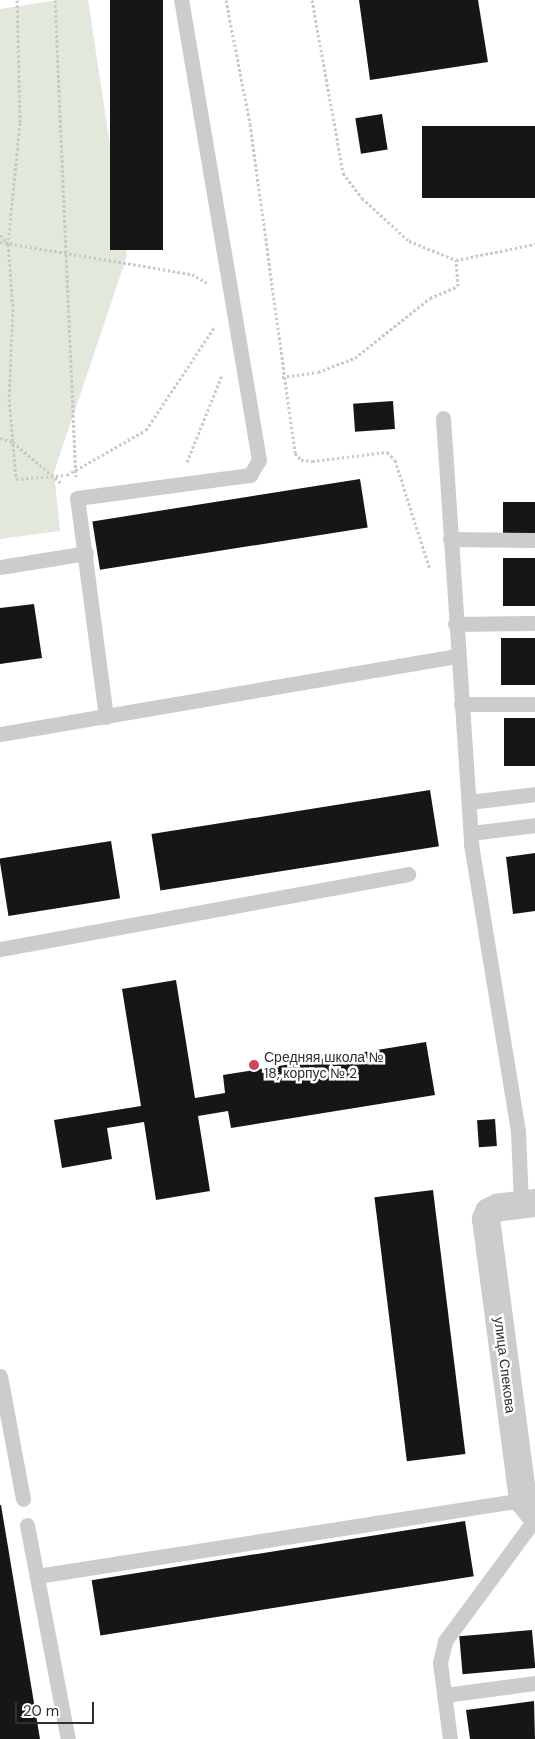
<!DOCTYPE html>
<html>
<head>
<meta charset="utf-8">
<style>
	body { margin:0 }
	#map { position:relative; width:535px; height:1739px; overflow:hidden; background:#fff; font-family:"DM Sans",sans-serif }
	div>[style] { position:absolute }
	.green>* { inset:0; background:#e3e8dc }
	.building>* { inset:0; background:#161616; transform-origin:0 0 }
	.path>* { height:3px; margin-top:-1.5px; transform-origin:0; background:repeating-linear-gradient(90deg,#c9c9c9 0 2.5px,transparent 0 5px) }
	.lane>* { height:15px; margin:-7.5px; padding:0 7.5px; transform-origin:7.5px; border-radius:7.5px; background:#ccc }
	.street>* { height:28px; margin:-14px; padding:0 14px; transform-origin:14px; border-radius:14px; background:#ccc }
	.dots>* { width:14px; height:14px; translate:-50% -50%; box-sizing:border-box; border:2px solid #fff; border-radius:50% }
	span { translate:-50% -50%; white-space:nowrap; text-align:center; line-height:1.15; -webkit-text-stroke:5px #fff; paint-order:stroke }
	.poi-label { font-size:14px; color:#2f2f2f }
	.left { translate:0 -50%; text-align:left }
	.street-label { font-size:14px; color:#2f2f2f }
	.scale { position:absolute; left:15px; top:1702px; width:79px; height:22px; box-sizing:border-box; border:2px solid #2f2f2f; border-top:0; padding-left:6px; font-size:15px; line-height:18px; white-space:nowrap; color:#2f2f2f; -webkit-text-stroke:4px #fff; paint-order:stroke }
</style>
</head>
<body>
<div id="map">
	<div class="green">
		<i style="clip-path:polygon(58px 0,88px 0,127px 256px,54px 472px,60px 531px,0 539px,0 9px)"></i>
	</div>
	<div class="building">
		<i style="left:110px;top:0;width:53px;height:250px"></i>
		<i style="clip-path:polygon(359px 0,478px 0,488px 62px,370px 80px)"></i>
		<i style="left:382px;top:114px;width:36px;height:27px;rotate:81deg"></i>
		<i style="left:535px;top:126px;width:72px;height:113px;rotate:90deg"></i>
		<i style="left:393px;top:401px;width:28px;height:40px;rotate:86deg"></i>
		<i style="left:360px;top:479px;width:49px;height:271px;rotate:81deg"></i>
		<i style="left:503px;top:502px;width:32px;height:32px"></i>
		<i style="left:503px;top:558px;width:32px;height:48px"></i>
		<i style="clip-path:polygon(34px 604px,42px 658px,0 664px,0 608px)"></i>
		<i style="left:501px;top:638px;width:34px;height:47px"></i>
		<i style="left:535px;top:718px;width:48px;height:31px;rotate:90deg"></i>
		<i style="left:430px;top:790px;width:57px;height:282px;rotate:81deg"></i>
		<i style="left:111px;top:841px;width:58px;height:113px;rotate:81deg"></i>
		<i style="clip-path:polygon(535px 853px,535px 911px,513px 914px,506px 857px)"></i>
		<i style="clip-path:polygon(176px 980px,195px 1098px,225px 1093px,223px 1075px,426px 1042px,435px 1095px,231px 1128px,228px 1111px,198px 1116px,210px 1191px,156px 1200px,144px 1122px,107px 1128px,112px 1159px,62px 1168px,54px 1120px,141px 1106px,122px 989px)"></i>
		<i style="left:495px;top:1119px;width:27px;height:18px;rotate:86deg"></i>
		<i style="left:433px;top:1190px;width:266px;height:59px;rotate:83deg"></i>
		<i style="clip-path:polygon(0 1505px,1px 1505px,40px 1739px,0 1739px)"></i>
		<i style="left:465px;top:1521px;width:56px;height:378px;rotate:81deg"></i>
		<i style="left:532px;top:1630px;width:38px;height:73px;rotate:85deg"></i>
		<i style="clip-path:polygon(534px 1701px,535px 1739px,470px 1739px,466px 1710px)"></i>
	</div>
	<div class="path">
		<i style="left:17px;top:0;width:123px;rotate:88.6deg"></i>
		<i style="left:20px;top:123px;width:122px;rotate:95.7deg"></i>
		<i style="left:8px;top:244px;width:65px;rotate:85.6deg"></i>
		<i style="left:13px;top:309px;width:90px;rotate:92.5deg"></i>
		<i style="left:9px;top:399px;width:80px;rotate:85deg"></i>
		<i style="left:16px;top:479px;width:51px;rotate:-4.5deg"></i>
		<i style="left:67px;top:475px;width:91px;rotate:-29.7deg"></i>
		<i style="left:146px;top:430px;width:125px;rotate:-56.4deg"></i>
		<i style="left:55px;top:0;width:477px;rotate:87.5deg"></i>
		<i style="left:226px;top:0;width:126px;rotate:79deg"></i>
		<i style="left:250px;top:124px;width:332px;rotate:82.2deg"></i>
		<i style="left:295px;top:453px;width:9px;rotate:49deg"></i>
		<i style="left:301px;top:460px;width:11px;rotate:5deg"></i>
		<i style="left:312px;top:461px;width:76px;rotate:-6.8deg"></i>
		<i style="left:387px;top:452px;width:11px;rotate:45deg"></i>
		<i style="left:395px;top:460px;width:115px;rotate:72.3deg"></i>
		<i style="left:312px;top:0;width:176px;rotate:79.8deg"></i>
		<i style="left:343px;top:173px;width:31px;rotate:53deg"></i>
		<i style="left:362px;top:198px;width:64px;rotate:42.5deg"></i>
		<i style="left:409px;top:241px;width:51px;rotate:22deg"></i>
		<i style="left:456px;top:260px;width:81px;rotate:-11.4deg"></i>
		<i style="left:0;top:235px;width:11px;rotate:45deg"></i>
		<i style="left:0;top:242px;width:195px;rotate:9.5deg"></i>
		<i style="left:192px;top:274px;width:17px;rotate:31deg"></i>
		<i style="left:282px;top:377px;width:36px;rotate:-8deg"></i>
		<i style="left:318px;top:372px;width:40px;rotate:-21deg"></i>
		<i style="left:355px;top:358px;width:96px;rotate:-38.7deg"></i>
		<i style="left:430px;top:298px;width:30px;rotate:-23deg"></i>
		<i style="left:458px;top:286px;width:26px;rotate:-94deg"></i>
		<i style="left:0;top:438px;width:14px;rotate:17deg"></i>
		<i style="left:13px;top:442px;width:65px;rotate:40.6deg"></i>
		<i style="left:187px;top:462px;width:94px;rotate:-68.1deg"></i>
	</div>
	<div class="lane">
		<i style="left:443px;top:418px;width:427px;rotate:86.2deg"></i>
		<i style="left:471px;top:844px;width:292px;rotate:80.7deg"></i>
		<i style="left:518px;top:1132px;width:72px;rotate:87.6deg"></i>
		<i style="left:450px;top:539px;width:85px;rotate:0.7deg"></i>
		<i style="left:0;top:567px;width:87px;rotate:-9.2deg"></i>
		<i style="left:455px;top:624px;width:80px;rotate:-0.7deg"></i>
		<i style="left:461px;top:704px;width:74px"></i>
		<i style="left:106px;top:717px;width:221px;rotate:-97.5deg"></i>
		<i style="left:77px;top:498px;width:175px;rotate:-7.6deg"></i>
		<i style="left:250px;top:475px;width:17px;rotate:-59deg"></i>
		<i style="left:259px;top:460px;width:467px;rotate:-99.6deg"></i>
		<i style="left:0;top:734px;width:464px;rotate:-9.7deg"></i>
		<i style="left:469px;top:802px;width:66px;rotate:-6.9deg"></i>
		<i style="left:471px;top:833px;width:64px;rotate:-7.1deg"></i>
		<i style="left:0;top:949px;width:415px;rotate:-10.4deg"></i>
		<i style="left:0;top:1376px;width:125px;rotate:79.4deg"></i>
		<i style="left:27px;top:1525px;width:218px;rotate:79.2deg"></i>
		<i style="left:37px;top:1576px;width:492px;rotate:-8.9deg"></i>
		<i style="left:445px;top:1695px;width:91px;rotate:-7.6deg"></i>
		<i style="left:450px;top:1739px;width:77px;rotate:-97.5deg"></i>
		<i style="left:440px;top:1663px;width:23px;rotate:-77deg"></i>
		<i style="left:445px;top:1641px;width:152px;rotate:-53.6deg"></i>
	</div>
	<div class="street">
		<i style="left:535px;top:1203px;width:38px;rotate:173deg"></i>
		<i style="left:497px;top:1208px;width:9px;rotate:153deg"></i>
		<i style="left:489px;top:1212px;width:8px;rotate:113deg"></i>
		<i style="left:486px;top:1219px;width:283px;rotate:82.5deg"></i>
		<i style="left:523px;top:1500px;width:19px;rotate:51deg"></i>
	</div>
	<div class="dots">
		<i style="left:254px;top:1065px;background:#d34556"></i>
	</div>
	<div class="poi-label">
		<span class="left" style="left:264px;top:1065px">Средняя школа №<br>18, корпус № 2</span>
	</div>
	<div class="street-label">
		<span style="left:505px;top:1365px;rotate:83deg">улица Спекова</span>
	</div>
	<div class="scale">20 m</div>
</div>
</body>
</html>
